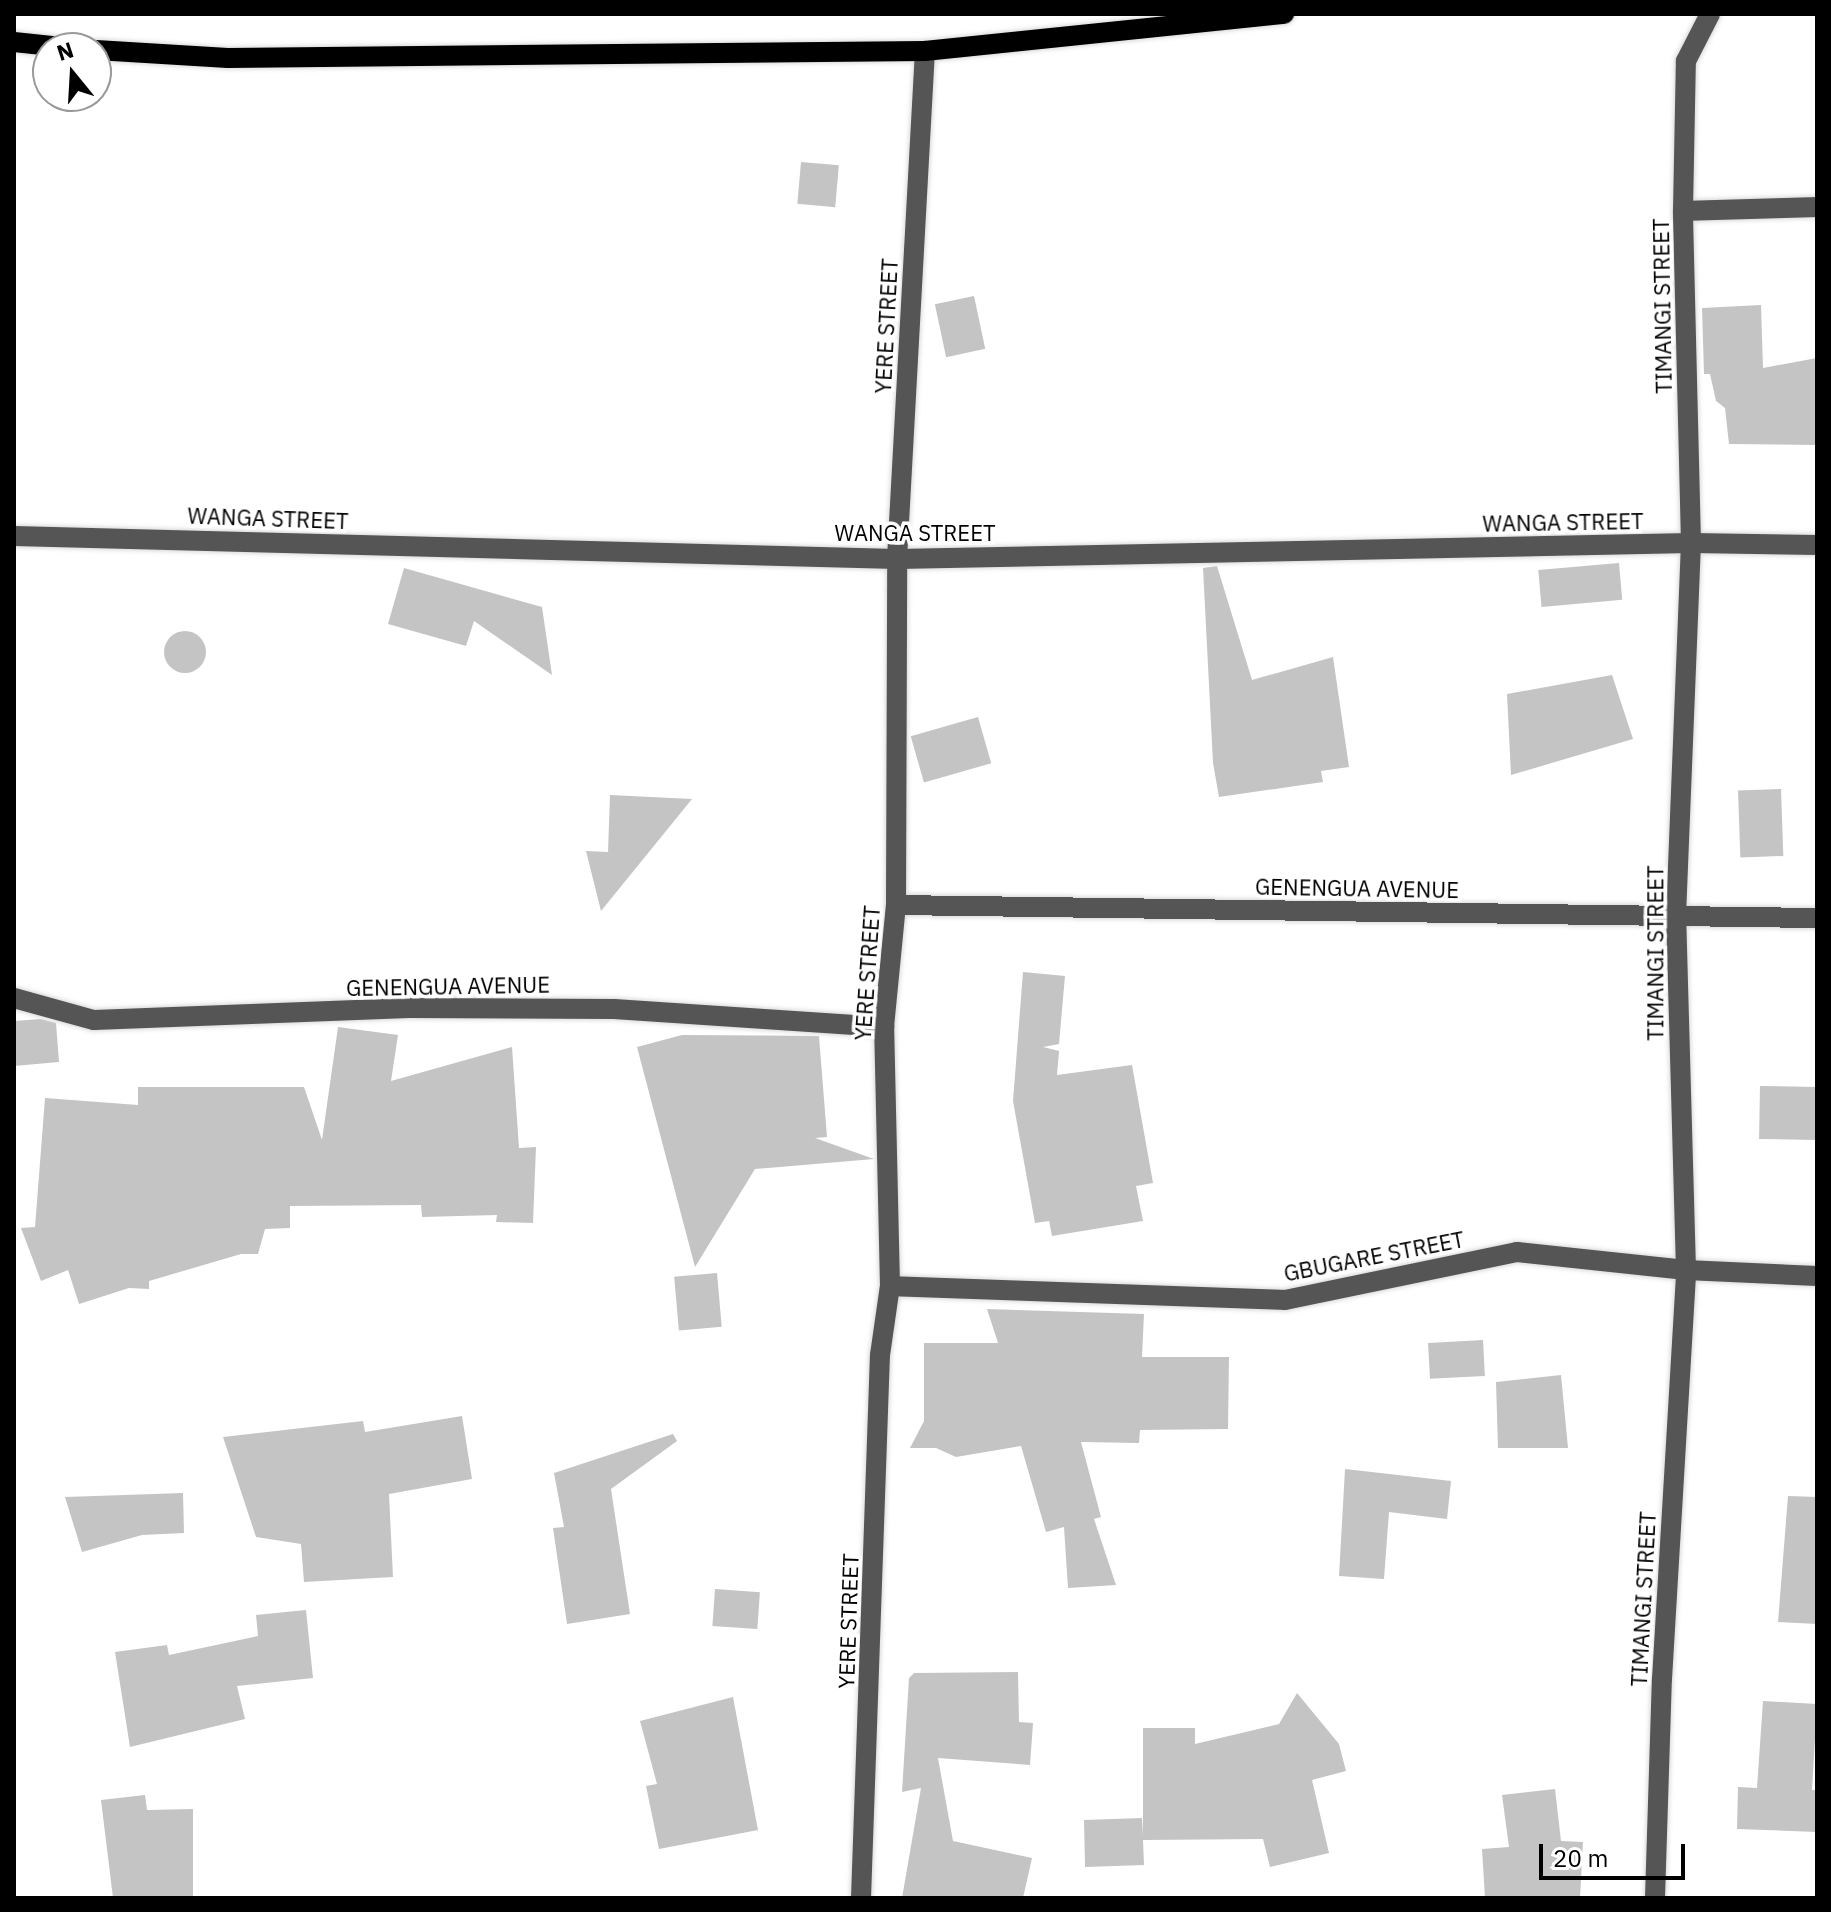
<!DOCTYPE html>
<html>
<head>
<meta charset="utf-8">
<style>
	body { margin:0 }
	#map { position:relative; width:1831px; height:1912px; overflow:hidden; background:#fff; font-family:"IBM Plex Sans",sans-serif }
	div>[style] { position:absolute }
	.building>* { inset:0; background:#c4c4c4; transform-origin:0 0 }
	.round { border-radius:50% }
	.roads { filter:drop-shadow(0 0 2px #dbdbdb) drop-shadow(0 0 2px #dbdbdb) }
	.minor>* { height:20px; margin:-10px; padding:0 10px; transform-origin:10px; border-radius:10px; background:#555 }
	.major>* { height:20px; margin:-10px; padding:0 10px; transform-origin:10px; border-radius:10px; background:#000 }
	span { translate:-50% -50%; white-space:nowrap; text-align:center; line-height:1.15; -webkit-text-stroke:7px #fff; paint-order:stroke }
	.street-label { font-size:22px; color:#000 }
	.frame { position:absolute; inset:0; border:16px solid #000; pointer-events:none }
	.north { position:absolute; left:32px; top:32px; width:80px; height:80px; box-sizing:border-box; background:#fff; border:2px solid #999; border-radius:50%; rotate:342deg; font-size:22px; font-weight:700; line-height:32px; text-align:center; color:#000 }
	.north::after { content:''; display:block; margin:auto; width:28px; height:36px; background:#000; clip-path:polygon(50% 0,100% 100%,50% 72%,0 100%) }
	.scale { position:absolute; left:1539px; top:1844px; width:146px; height:36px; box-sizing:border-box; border:4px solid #000; border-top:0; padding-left:10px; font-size:24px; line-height:28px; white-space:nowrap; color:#000; -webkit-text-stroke:6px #fff; paint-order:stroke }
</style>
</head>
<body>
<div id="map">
	<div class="building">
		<i style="left:801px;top:162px;width:38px;height:42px;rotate:5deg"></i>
		<i style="left:974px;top:296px;width:54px;height:40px;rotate:78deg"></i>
		<i style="clip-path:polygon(1761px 305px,1763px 368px,1817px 358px,1817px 445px,1729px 444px,1725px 408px,1716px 401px,1710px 374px,1704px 374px,1702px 308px)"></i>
		<i style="left:1619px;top:563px;width:37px;height:81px;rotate:85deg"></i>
		<i style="clip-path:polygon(1217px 566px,1252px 680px,1333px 657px,1349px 767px,1321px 771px,1323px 782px,1219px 797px,1213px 763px,1203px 568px)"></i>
		<i style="clip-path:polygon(404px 568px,542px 607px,552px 675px,474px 621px,466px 646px,388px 624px)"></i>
		<i class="round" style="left:164px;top:631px;width:42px;height:42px"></i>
		<i style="clip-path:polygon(1612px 675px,1633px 739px,1511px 775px,1507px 694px)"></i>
		<i style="left:978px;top:717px;width:48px;height:70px;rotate:74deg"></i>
		<i style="left:1781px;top:789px;width:67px;height:43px;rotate:88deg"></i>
		<i style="clip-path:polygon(610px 795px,692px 799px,601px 911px,586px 851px,608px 852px)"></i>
		<i style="clip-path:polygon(1023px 972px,1065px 976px,1059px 1044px,1043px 1047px,1059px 1051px,1057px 1075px,1132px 1065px,1153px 1183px,1136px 1186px,1143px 1221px,1052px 1236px,1049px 1221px,1035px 1223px,1013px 1101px)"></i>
		<i style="clip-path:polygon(41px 1019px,56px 1023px,59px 1062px,14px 1066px,14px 1021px)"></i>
		<i style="clip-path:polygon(338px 1027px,398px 1035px,391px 1081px,512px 1047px,519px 1148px,536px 1147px,533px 1223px,496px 1222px,497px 1215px,422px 1217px,421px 1205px,290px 1206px,290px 1228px,265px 1229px,258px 1254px,241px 1254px,149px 1281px,149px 1289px,129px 1288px,79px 1304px,68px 1270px,41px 1281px,21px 1228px,35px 1227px,45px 1098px,138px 1105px,138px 1087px,304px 1087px,322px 1140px)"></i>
		<i style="clip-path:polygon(682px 1035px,819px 1036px,827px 1137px,815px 1138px,874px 1159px,755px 1169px,695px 1267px,637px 1047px)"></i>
		<i style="left:1760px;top:1086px;width:57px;height:53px;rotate:1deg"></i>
		<i style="left:717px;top:1273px;width:54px;height:43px;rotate:85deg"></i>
		<i style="clip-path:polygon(987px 1309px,1144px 1314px,1142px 1357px,1229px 1357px,1228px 1429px,1140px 1430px,1139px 1443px,1081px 1442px,1101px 1517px,1094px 1519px,1116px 1585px,1068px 1588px,1064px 1527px,1046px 1532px,1021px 1446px,956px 1457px,936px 1448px,910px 1448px,924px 1421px,924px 1343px,998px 1343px)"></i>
		<i style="left:1483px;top:1340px;width:36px;height:55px;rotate:87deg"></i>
		<i style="clip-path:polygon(1561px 1375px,1568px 1448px,1498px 1448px,1496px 1382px)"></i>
		<i style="clip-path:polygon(462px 1416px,472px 1479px,389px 1494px,393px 1577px,304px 1582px,301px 1544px,256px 1537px,223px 1437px,363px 1421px,365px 1432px)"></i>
		<i style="clip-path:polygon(673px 1434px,677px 1441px,611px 1489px,630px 1614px,567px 1624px,553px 1528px,564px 1527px,554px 1473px)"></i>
		<i style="clip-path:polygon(1345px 1469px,1451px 1481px,1447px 1519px,1389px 1512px,1384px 1579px,1339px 1576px)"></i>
		<i style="clip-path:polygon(183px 1493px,184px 1533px,142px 1535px,82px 1552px,65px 1497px)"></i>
		<i style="clip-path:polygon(1788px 1496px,1817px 1497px,1817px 1624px,1778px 1622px)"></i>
		<i style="left:715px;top:1589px;width:45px;height:37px;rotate:4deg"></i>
		<i style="clip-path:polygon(306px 1610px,313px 1678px,237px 1686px,245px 1719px,130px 1747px,115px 1652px,167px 1645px,169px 1655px,258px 1636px,256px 1615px)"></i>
		<i style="clip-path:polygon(1018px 1672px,1019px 1722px,1033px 1723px,1030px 1765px,938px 1758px,953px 1841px,1032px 1858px,1023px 1898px,902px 1898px,921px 1788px,902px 1792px,909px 1678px,914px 1673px)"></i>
		<i style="clip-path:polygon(1297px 1693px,1339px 1744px,1346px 1771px,1312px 1780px,1329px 1853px,1270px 1867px,1263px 1839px,1143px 1840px,1144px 1865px,1085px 1867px,1084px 1820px,1142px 1818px,1143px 1836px,1143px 1728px,1195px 1728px,1195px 1744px,1279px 1724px)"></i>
		<i style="clip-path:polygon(733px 1697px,758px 1830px,659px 1849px,646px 1786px,657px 1784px,640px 1721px)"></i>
		<i style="clip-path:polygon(1763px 1701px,1817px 1704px,1812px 1790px,1817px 1790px,1817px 1832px,1737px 1829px,1738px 1787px,1757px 1788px)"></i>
		<i style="clip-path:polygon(1555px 1789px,1561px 1841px,1583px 1842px,1580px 1898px,1485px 1898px,1482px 1849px,1509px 1847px,1502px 1795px)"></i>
		<i style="clip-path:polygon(145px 1795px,147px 1810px,193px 1809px,193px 1898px,113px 1898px,101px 1800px)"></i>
	</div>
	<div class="roads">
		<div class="minor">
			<i style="left:1683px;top:211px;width:134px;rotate:-1.7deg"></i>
			<i style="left:14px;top:536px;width:883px;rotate:1.49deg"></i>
			<i style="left:897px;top:559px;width:794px;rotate:-1.15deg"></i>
			<i style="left:1691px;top:543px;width:126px;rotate:0.9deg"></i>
			<i style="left:896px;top:905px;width:921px;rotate:0.81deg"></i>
			<i style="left:14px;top:998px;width:83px;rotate:15.4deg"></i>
			<i style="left:94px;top:1020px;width:315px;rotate:-2.2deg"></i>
			<i style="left:409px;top:1008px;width:205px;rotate:0.3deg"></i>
			<i style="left:614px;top:1009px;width:271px;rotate:3.8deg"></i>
			<i style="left:890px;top:1286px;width:395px;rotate:2deg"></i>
			<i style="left:1285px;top:1300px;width:237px;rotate:-11.7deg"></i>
			<i style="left:1517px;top:1252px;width:170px;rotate:6.1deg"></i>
			<i style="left:1686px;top:1270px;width:131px;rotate:2.6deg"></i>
			<i style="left:861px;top:1898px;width:543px;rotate:-88deg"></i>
			<i style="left:880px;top:1355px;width:70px;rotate:-81.8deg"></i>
			<i style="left:890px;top:1286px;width:259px;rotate:-91.3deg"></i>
			<i style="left:884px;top:1027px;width:123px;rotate:-84.4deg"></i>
			<i style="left:896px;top:905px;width:346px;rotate:-89.8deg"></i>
			<i style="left:897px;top:559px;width:509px;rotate:-86.85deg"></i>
			<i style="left:1655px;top:1898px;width:219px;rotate:-88.2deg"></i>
			<i style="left:1662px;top:1679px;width:410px;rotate:-86.6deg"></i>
			<i style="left:1686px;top:1270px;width:354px;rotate:-91.6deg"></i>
			<i style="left:1676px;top:916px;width:373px;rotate:-87.7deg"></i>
			<i style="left:1691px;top:543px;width:332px;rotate:-91.4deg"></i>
			<i style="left:1683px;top:211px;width:150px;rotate:-88.9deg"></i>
			<i style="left:1686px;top:61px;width:53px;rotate:-62.9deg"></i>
		</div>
		<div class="major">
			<i style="left:14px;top:42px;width:57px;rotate:6deg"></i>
			<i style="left:96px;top:50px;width:132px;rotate:3.5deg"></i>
			<i style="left:228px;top:58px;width:697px;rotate:-0.58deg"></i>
			<i style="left:925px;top:51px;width:361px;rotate:-5.9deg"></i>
		</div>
	</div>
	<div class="street-label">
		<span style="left:1662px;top:306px;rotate:-91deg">TIMANGI STREET</span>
		<span style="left:886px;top:326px;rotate:-87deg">YERE STREET</span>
		<span style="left:268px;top:518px;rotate:2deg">WANGA STREET</span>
		<span style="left:1563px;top:522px;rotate:-1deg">WANGA STREET</span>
		<span style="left:915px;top:533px">WANGA STREET</span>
		<span style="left:1357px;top:888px;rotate:1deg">GENENGUA AVENUE</span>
		<span style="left:1655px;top:953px;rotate:-90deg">TIMANGI STREET</span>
		<span style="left:867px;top:973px;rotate:-86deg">YERE STREET</span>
		<span style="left:448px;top:986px;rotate:-1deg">GENENGUA AVENUE</span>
		<span style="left:1374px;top:1256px;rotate:-11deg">GBUGARE STREET</span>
		<span style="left:1643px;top:1599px;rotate:-87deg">TIMANGI STREET</span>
		<span style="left:848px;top:1621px;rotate:-88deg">YERE STREET</span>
	</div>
	<div class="frame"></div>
	<div class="north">N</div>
	<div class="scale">20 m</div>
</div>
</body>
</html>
